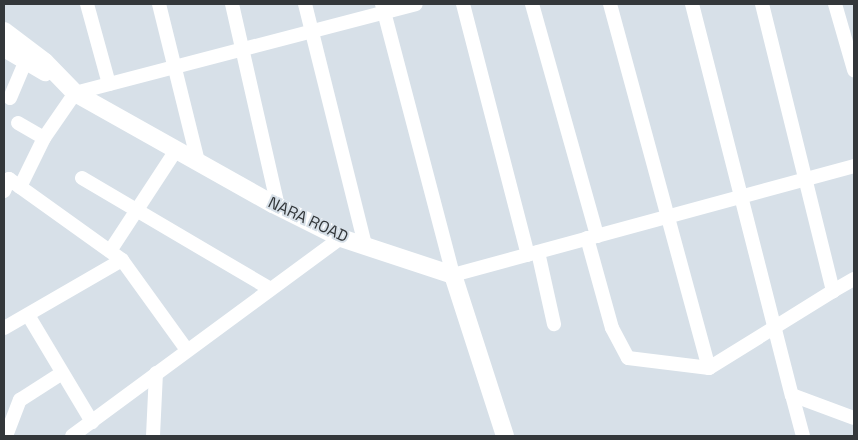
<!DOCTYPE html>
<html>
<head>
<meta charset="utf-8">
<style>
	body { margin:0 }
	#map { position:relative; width:858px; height:440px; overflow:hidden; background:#d7e0e8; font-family:"Space Grotesk",sans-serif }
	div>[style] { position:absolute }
	.minor>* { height:14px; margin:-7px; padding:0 7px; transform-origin:7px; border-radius:7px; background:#fff }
	.major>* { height:18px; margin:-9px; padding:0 9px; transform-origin:9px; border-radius:9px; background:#fff }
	span { translate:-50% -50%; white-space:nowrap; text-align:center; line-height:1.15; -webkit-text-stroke:4px #d7e0e8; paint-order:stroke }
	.street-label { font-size:16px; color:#33373a }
	.frame { position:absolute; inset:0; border:5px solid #33373a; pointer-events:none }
</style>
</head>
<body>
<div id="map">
	<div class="minor">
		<i style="left:87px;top:4px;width:83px;rotate:74.6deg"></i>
		<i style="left:159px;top:4px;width:163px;rotate:76.1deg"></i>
		<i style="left:232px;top:4px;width:207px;rotate:77.2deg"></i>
		<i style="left:305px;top:4px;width:248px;rotate:76deg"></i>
		<i style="left:382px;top:4px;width:280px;rotate:75.3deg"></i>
		<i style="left:453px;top:275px;width:416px;rotate:-15.2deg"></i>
		<i style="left:463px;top:4px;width:259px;rotate:75.5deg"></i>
		<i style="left:532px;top:4px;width:241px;rotate:74.3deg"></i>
		<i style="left:610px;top:4px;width:377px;rotate:74.8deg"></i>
		<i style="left:709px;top:368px;width:146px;rotate:-31.8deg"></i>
		<i style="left:692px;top:4px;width:404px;rotate:75.7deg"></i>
		<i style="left:792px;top:395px;width:66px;rotate:20.4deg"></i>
		<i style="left:762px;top:4px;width:296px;rotate:76.1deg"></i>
		<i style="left:833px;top:291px;width:24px;rotate:-30deg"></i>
		<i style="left:835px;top:4px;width:69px;rotate:73.9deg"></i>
		<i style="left:10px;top:98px;width:39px;rotate:-67deg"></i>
		<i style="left:18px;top:123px;width:30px;rotate:30deg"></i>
		<i style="left:82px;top:178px;width:217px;rotate:30.5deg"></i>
		<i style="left:20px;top:187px;width:55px;rotate:-63.9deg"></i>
		<i style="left:44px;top:138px;width:55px;rotate:-55.4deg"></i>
		<i style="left:75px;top:93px;width:352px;rotate:-14.6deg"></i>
		<i style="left:4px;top:191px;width:13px;rotate:-67deg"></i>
		<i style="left:9px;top:179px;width:139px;rotate:35.6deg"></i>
		<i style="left:122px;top:260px;width:136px;rotate:150deg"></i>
		<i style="left:587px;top:238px;width:93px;rotate:74.5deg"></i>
		<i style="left:612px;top:328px;width:34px;rotate:62deg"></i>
		<i style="left:628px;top:358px;width:82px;rotate:7deg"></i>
		<i style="left:110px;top:251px;width:121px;rotate:-56.8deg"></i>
		<i style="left:538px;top:252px;width:74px;rotate:77.5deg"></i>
		<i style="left:122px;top:260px;width:111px;rotate:54.2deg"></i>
		<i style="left:28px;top:315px;width:125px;rotate:59.1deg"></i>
		<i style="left:792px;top:395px;width:42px;rotate:75deg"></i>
		<i style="left:6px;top:436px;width:39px;rotate:-69deg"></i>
		<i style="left:20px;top:400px;width:50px;rotate:-32.7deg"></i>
		<i style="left:72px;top:436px;width:334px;rotate:-36.4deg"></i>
		<i style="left:153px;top:436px;width:63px;rotate:-87.3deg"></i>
	</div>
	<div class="major">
		<i style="left:4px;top:31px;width:51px;rotate:37.1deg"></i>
		<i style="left:45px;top:62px;width:43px;rotate:45.9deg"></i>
		<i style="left:75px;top:93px;width:227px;rotate:29.3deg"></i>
		<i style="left:273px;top:204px;width:76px;rotate:26.6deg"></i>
		<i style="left:341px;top:238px;width:118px;rotate:18.3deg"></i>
		<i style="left:453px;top:275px;width:169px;rotate:72.1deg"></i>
		<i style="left:4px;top:48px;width:48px;rotate:30.3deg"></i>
	</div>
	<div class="street-label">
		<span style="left:308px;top:220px;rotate:25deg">NARA ROAD</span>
	</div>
	<div class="frame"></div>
</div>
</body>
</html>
